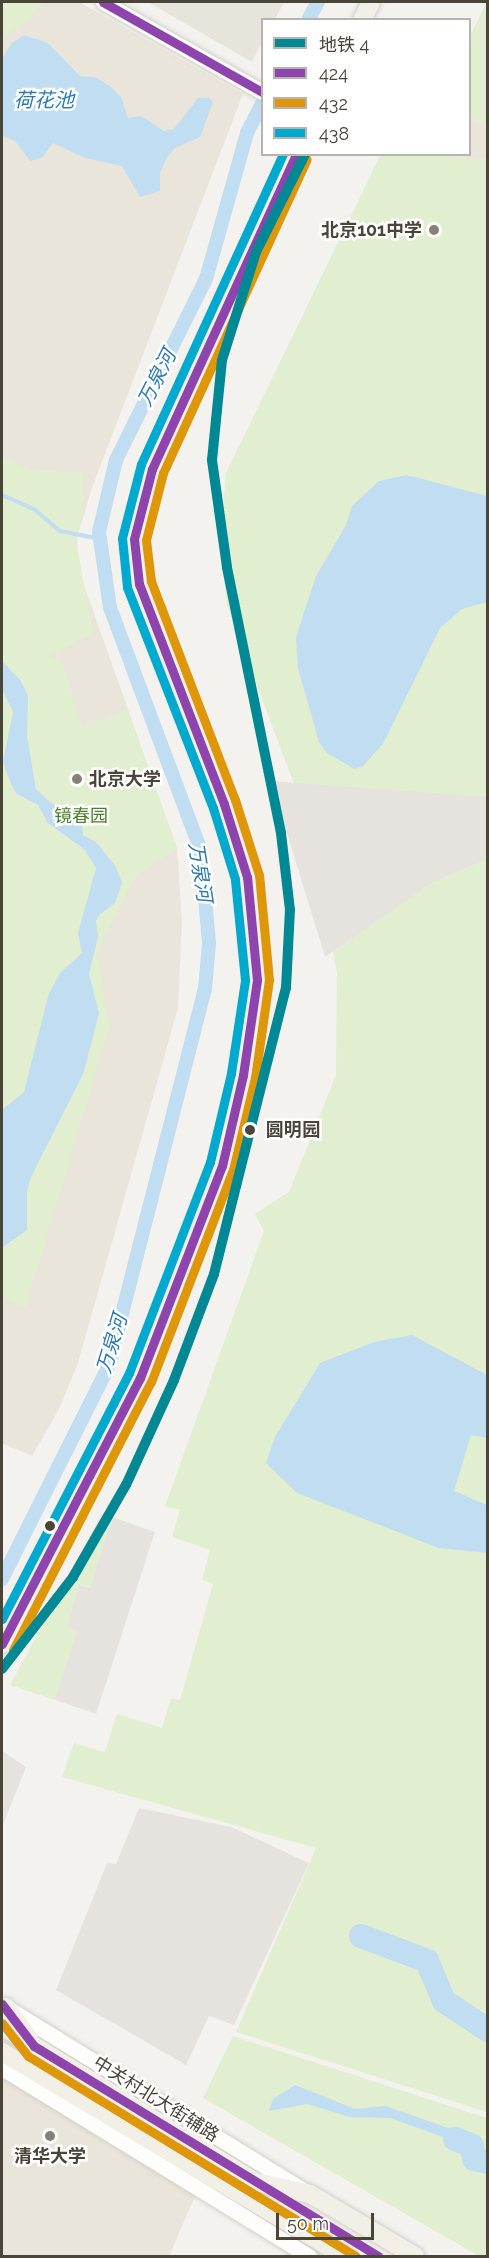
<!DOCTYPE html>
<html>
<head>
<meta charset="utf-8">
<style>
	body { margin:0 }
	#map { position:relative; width:489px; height:2258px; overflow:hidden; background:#f4f2ee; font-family:Raleway,"Noto Sans SC",sans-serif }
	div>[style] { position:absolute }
	.residential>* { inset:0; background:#e7e4dc }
	.education>* { inset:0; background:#eae5da }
	.green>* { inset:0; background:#e1eecf }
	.parking>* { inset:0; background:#e6e3df }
	.water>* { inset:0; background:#c0ddf1 }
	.stream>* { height:4px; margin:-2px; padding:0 2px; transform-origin:2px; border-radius:2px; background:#c0ddf1 }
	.canal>* { height:14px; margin:-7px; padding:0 7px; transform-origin:7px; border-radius:7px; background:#c0ddf1 }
	.river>* { height:24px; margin:-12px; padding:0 12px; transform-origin:12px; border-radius:12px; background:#c0ddf1 }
	.roads { filter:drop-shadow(0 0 2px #d2d0cb) drop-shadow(0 0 2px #d2d0cb) }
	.minor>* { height:15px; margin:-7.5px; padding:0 7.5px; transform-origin:7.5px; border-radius:7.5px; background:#fdfdfc }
	.major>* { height:18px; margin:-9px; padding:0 9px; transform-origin:9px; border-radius:9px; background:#f2efe6 }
	.bus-1>* { height:9px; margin:-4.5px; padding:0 4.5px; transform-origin:4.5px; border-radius:4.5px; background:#8e44ad }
	.bus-2>* { height:9px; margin:-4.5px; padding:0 4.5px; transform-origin:4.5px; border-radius:4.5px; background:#dd9709 }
	.bus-3>* { height:9px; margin:-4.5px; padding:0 4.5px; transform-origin:4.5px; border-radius:4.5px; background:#00a9ce }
	.metro-1>* { height:10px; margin:-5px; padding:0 5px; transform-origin:5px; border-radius:5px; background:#008994 }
	.dots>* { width:16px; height:16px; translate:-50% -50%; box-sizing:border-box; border:3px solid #fff; border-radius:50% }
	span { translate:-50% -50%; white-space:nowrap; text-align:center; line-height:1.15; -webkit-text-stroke:5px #fff; paint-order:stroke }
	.poi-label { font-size:18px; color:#4b4439; font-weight:700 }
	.right { translate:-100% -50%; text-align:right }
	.left { translate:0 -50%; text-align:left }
	.park-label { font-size:18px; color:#4a7f2a }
	.stop-label { font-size:18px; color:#4b4439; font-weight:700 }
	.street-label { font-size:18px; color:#4b4439 }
	.water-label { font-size:20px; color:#2e7ab2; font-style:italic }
	.frame { position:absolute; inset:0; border:3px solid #4b4439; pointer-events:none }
	.legend { position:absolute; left:261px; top:18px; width:210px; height:138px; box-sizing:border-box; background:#fff; border:2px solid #b7b4b0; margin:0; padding:8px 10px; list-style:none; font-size:18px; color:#4b4439 }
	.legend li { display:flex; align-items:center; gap:12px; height:30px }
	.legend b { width:30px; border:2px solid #b7b4b0 }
	.scale { position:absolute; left:276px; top:2213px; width:98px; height:27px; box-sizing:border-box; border:3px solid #4b4439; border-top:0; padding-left:8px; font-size:18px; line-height:21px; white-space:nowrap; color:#4b4439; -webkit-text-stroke:4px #fff; paint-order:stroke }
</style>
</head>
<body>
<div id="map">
	<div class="residential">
		<i style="clip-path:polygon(148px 2px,284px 2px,275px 19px,262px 20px,262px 42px,252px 62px)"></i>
	</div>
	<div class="education">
		<i style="clip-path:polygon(2px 2px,79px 2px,243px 94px,93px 485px,77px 537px,79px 571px,177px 848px,182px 922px,178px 1008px,78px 1363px,59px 1409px,32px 1456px,2px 1443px)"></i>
		<i style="clip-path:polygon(470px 120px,487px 125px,487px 159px,434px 155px,470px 154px)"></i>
		<i style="clip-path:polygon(2px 2077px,196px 2194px,169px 2256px,2px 2256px)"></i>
	</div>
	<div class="green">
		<i style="clip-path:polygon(2px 2px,44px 2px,23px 25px,2px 37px)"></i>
		<i style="clip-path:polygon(487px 2px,488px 2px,487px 125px,470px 120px,470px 36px)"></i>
		<i style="clip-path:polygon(434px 154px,487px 159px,487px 2112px,236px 2032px,316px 1848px,62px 1777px,74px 1743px,105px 1752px,117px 1714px,162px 1728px,171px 1698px,180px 1700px,213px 1584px,202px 1580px,210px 1550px,172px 1537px,180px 1510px,165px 1506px,264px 1231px,255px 1214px,289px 1192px,336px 1075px,337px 972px,300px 800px,227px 605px,220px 543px,226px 473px,380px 156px)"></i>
		<i style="clip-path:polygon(2px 456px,29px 469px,83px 473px,83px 510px,76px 541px,93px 633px,49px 657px,62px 660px,82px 726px,127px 710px,177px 848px,136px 876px,97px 951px,110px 1027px,26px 1307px,2px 1299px)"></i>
		<i style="clip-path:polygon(102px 1514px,112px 1517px,90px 1588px,80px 1585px,67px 1627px,78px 1630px,55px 1700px,10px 1685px)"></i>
		<i style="clip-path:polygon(233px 2036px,487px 2118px,487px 2256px,479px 2256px,203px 2098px)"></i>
	</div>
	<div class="parking">
		<i style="clip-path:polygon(271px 781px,487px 797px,487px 859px,433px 882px,325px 957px)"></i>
		<i style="clip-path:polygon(112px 1517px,155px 1532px,96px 1714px,55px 1700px,77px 1630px,67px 1627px,79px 1585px,90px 1588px)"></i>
		<i style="clip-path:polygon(2px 1751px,26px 1767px,2px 1827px)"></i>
		<i style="clip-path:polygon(139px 1808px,231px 1827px,309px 1863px,234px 2025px,209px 2016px,186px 2065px,56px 1990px,107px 1863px,116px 1864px)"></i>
	</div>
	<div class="water">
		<i style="clip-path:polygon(24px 35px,48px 43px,80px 76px,95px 77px,110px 86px,121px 97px,128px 118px,141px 116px,164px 131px,174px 129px,198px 98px,209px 98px,213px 102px,200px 137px,175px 148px,166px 159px,160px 173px,160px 191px,140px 197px,122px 166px,85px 158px,53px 143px,43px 157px,30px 161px,15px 141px,2px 136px,2px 58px,12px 43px)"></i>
		<i style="clip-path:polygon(407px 475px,487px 496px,487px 602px,462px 609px,440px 628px,383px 744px,363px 766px,354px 769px,327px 753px,319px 742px,298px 668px,296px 637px,316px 576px,346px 525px,352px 506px,379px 481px)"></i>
		<i style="clip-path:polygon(2px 661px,20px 680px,28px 695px,27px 736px,36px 789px,51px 803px,69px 811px,82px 826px,83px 835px,96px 842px,116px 867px,122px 883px,115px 903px,99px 915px,96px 921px,98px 937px,89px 974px,99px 1013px,84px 1072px,31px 1177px,27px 1191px,27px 1230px,2px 1248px,2px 1110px,24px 1092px,49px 993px,61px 972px,82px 953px,78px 933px,96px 868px,85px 850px,47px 822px,38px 805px,17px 794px,11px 784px,3px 762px,13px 712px,2px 689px)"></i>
		<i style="clip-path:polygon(412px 1335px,487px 1375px,487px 1438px,471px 1435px,454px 1491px,487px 1505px,487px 1553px,439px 1548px,297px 1493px,266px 1463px,275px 1437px,320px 1363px,374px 1342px)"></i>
		<i style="clip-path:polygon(295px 2085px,355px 2109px,386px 2106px,473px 2137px,487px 2155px,487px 2163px,470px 2157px,466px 2146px,457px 2142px,390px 2118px,350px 2117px,307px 2104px,269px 2111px,273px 2099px)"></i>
	</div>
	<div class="stream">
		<i style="left:2px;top:495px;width:36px;rotate:24deg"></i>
		<i style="left:35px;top:510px;width:33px;rotate:40deg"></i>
		<i style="left:60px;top:531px;width:41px;rotate:11.3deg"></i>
	</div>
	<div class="canal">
		<i style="left:308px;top:20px;width:21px;rotate:-61deg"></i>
		<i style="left:2px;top:1579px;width:239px;rotate:-63.4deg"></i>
		<i style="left:109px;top:1365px;width:388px;rotate:-75.7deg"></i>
		<i style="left:205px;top:989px;width:46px;rotate:-85deg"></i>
		<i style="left:209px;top:943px;width:92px;rotate:-95deg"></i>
		<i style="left:201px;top:851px;width:259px;rotate:-110.5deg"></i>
		<i style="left:110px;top:608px;width:77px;rotate:-98.2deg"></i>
		<i style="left:99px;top:532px;width:74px;rotate:-76.7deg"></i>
		<i style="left:116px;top:460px;width:202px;rotate:-63.6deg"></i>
		<i style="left:206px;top:279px;width:152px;rotate:-74.3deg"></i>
		<i style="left:247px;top:133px;width:33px;rotate:-63deg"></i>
	</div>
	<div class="river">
		<i style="left:361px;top:1936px;width:71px;rotate:20.7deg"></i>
		<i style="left:427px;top:1961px;width:43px;rotate:67deg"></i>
		<i style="left:444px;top:2001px;width:53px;rotate:33.4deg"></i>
		<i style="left:455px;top:2139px;width:18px;rotate:22deg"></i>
		<i style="left:472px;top:2146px;width:13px;rotate:81deg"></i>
		<i style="left:474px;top:2159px;width:14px;rotate:12deg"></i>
	</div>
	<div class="roads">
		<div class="minor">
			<i style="left:103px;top:2px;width:183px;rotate:29.5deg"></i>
			<i style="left:9px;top:2009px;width:345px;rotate:31.6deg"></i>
			<i style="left:2px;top:2068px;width:360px;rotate:31.5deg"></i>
		</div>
		<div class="major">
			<i style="left:362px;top:20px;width:20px;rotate:-63deg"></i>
			<i style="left:2px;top:1644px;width:300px;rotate:-62.6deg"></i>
			<i style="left:140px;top:1378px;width:227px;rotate:-68.9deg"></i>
			<i style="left:222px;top:1166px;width:93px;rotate:-77deg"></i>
			<i style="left:243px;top:1075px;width:96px;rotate:-81.6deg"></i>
			<i style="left:257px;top:980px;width:103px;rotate:-95.5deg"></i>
			<i style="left:247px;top:877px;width:77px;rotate:-107.5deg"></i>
			<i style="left:224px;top:804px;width:236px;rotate:-111.1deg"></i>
			<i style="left:139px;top:584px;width:45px;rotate:-96.3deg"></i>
			<i style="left:134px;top:539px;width:72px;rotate:-75.6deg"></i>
			<i style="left:152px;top:469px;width:346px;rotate:-65.4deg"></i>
			<i style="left:6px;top:2007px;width:39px;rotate:54deg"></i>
			<i style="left:2px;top:2026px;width:298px;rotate:31.6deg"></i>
			<i style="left:256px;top:2182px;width:55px;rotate:12.5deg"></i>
			<i style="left:310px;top:2194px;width:122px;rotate:30.6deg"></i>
			<i style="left:2px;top:2052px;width:398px;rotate:30.8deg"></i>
		</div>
	</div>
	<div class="bus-1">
		<i style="left:103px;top:2px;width:183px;rotate:29.5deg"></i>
		<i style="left:2px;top:1644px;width:300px;rotate:-62.6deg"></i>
		<i style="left:140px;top:1378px;width:227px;rotate:-68.9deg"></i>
		<i style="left:222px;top:1166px;width:93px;rotate:-77deg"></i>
		<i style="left:243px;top:1075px;width:96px;rotate:-81.6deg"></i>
		<i style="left:257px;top:980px;width:103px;rotate:-95.5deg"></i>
		<i style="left:247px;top:877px;width:77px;rotate:-107.5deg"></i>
		<i style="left:224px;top:804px;width:236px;rotate:-111.1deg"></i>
		<i style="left:139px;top:584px;width:45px;rotate:-96.3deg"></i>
		<i style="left:134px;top:539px;width:72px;rotate:-75.6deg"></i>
		<i style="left:152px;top:469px;width:346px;rotate:-65.4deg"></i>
		<i style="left:2px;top:2004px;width:53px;rotate:52.7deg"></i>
		<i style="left:34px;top:2046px;width:403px;rotate:31.4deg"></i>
	</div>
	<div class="bus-2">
		<i style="left:13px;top:1650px;width:301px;rotate:-62.8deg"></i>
		<i style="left:151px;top:1382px;width:227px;rotate:-68.9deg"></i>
		<i style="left:233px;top:1170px;width:95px;rotate:-76.6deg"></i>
		<i style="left:255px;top:1078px;width:99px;rotate:-81.9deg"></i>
		<i style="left:269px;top:980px;width:105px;rotate:-95.4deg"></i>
		<i style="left:259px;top:875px;width:79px;rotate:-107.7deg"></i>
		<i style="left:235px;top:800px;width:235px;rotate:-111deg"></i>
		<i style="left:151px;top:581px;width:41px;rotate:-97deg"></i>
		<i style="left:146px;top:540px;width:69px;rotate:-75.8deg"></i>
		<i style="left:163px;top:473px;width:345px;rotate:-65.4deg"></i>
		<i style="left:2px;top:2023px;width:42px;rotate:51.8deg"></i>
		<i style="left:28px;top:2056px;width:384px;rotate:31.4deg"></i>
	</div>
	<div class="bus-3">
		<i style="left:2px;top:1619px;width:277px;rotate:-62.7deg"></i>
		<i style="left:129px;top:1373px;width:226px;rotate:-69deg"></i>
		<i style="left:210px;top:1162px;width:91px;rotate:-76.7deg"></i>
		<i style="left:231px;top:1073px;width:94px;rotate:-81.4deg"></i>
		<i style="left:245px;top:980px;width:101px;rotate:-95.7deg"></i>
		<i style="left:235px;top:879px;width:74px;rotate:-107.2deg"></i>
		<i style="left:213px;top:808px;width:237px;rotate:-111.3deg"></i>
		<i style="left:127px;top:587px;width:49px;rotate:-95.8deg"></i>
		<i style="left:122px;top:538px;width:76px;rotate:-75.6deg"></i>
		<i style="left:141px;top:464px;width:341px;rotate:-65.4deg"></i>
	</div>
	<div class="metro-1">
		<i style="left:2px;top:1669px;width:116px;rotate:-52.3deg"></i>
		<i style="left:73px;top:1577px;width:106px;rotate:-60.1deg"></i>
		<i style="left:126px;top:1485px;width:115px;rotate:-65.4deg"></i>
		<i style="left:174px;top:1380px;width:113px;rotate:-69.3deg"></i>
		<i style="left:214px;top:1274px;width:295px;rotate:-75.9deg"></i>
		<i style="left:286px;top:988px;width:78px;rotate:-87.1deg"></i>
		<i style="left:290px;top:910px;width:78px;rotate:-96.7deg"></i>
		<i style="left:281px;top:833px;width:271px;rotate:-101.5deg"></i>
		<i style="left:227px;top:567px;width:108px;rotate:-98deg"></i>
		<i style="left:212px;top:460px;width:100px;rotate:-84.3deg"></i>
		<i style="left:222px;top:360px;width:113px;rotate:-72.5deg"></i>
		<i style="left:256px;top:252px;width:110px;rotate:-63.4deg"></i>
	</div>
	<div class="dots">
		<i style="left:434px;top:230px;background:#868178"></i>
		<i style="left:77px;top:779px;background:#868178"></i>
		<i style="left:250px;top:1130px;background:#4b4439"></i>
		<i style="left:50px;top:1526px;background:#4b4439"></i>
		<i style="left:50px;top:2136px;background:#868178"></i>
	</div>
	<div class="poi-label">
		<span class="right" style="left:422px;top:230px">北京101中学</span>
		<span class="left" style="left:89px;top:779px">北京大学</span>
		<span style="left:50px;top:2156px">清华大学</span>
	</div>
	<div class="park-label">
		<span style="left:81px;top:816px">镜春园</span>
	</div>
	<div class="stop-label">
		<span class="left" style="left:266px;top:1130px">圆明园</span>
	</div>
	<div class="street-label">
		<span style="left:156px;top:2099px;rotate:32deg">中关村北大街辅路</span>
	</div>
	<div class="water-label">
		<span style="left:44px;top:100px">荷花池</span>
		<span style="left:157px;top:378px;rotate:-63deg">万泉河</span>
		<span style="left:200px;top:872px;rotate:81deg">万泉河</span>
		<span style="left:112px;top:1344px;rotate:-73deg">万泉河</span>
	</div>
	<div class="frame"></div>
	<ul class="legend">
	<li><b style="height:8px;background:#008994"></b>地铁 4</li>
	<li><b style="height:8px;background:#8e44ad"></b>424</li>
	<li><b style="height:8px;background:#dd9709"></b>432</li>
	<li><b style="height:8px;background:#00a9ce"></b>438</li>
	</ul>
	<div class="scale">50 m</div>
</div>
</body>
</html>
